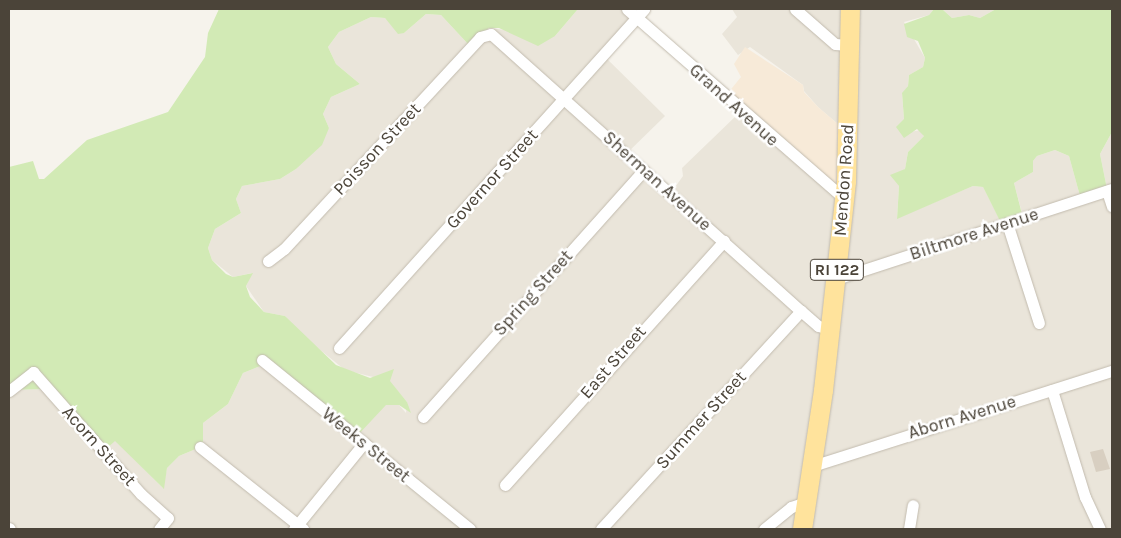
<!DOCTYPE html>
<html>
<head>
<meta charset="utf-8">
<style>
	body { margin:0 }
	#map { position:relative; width:1121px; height:538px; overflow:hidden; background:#f6f3ec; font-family:Karla,sans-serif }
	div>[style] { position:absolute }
	.residential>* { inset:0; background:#eae5da }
	.commercial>* { inset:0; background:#f7ead8 }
	.green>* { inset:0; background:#d2eab5 }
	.building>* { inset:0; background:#d8cfc1 }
	.roads { filter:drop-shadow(0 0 1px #c2bbae) drop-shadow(0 0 1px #c2bbae) }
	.street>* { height:11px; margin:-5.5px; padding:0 5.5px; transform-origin:5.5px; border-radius:5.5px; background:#fff }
	.primary>* { height:19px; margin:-9.5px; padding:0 9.5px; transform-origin:9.5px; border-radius:9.5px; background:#ffe39c }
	span { translate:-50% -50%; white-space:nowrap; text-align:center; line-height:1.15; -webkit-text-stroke:5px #fff; paint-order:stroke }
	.shield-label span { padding:1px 4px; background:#fff; border:1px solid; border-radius:4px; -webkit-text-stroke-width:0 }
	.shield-label { font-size:16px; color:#4b4439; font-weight:700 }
	.street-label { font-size:18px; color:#4b4439 }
	.frame { position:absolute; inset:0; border:10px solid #4b4439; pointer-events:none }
</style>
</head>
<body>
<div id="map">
	<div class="residential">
		<i style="clip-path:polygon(578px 9px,642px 9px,600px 52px,665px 116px,621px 159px,668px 197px,683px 176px,682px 168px,738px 114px,833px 194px,846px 131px,818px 107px,804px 91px,803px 85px,750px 47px,738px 55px,722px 34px,737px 17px,732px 9px,934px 9px,929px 15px,904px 22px,925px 58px,923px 67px,909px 75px,908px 86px,902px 94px,904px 119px,910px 132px,921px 130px,924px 136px,908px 152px,905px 169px,895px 178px,899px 186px,897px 218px,973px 186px,983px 187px,1002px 224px,1023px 217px,1014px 183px,1033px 172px,1033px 161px,1037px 156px,1055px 150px,1069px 156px,1080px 196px,1107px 189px,1100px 154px,1112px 132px,1112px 529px,9px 529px,9px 390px,47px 389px,115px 440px,163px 488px,167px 468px,179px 456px,203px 446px,203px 423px,228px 404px,243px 373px,268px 363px,386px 405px,399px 405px,406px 413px,407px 402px,389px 381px,345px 370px,303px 336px,285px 316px,264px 312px,246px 286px,252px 273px,233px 277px,212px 260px,208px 248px,215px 229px,241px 213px,236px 199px,242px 186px,280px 179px,296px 169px,329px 128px,323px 114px,331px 97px,360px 84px,336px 64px,328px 47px,339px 32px,371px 17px,385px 18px,404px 33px,426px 14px,441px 15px,468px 44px,489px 28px,555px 36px)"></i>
		<i style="clip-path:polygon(942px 9px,996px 9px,980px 18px,969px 15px,952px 18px)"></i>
	</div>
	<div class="commercial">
		<i style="clip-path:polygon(745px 47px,803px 85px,804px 92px,818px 107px,846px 131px,840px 196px,803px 170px,723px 99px,741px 77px,734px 64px)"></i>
	</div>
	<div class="green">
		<i style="clip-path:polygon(219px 9px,578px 9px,555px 36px,538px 46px,499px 28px,489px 28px,468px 44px,441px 15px,426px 14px,404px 33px,398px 34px,385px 18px,371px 17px,339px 32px,328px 47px,336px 64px,360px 84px,331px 97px,323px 114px,329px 128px,322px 145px,296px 169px,280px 179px,242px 186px,236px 199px,241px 213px,215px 229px,208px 248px,212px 260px,226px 274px,233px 277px,253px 273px,246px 286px,250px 297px,264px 312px,285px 316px,336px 365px,370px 378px,394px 369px,390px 381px,407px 402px,411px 413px,399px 405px,386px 405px,357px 436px,268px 363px,243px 373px,228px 404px,203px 423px,203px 446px,179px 456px,167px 468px,164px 489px,115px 441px,106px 449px,47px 389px,9px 390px,9px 167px,33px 161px,39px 179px,44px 179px,87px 140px,168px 112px,205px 57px,208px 33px)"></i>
		<i style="clip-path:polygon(934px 9px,942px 9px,952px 18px,969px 15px,980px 18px,996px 9px,1112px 9px,1112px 132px,1100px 154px,1107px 189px,1080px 196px,1069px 156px,1055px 150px,1037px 156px,1033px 161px,1033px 172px,1014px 183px,1023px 218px,1002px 225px,983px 187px,973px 186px,897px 219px,899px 186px,890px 175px,905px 169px,908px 152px,924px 136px,917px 129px,904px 138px,896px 127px,904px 119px,902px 93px,908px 86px,909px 75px,923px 67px,925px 58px,918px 41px,907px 37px,904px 24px,929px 15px)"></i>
	</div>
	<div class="building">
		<i style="clip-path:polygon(1103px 449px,1110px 469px,1096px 472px,1090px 452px)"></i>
	</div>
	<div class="roads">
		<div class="street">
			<i style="left:627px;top:9px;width:288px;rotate:41.1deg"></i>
			<i style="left:795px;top:9px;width:53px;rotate:41.2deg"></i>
			<i style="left:835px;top:44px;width:13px;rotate:4deg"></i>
			<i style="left:1107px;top:191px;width:16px;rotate:72deg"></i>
			<i style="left:1007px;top:223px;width:105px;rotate:72.3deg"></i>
			<i style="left:268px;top:261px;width:20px;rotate:-37deg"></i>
			<i style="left:284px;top:249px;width:289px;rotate:-47.2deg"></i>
			<i style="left:480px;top:37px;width:11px;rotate:-15deg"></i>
			<i style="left:491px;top:34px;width:416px;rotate:41.8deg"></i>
			<i style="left:801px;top:311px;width:23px;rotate:41deg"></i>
			<i style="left:818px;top:326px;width:12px;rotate:14deg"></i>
			<i style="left:836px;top:279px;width:290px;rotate:-18.1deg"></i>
			<i style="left:339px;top:348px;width:456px;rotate:-48deg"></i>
			<i style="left:262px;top:360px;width:268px;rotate:39.1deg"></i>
			<i style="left:1052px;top:390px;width:112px;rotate:72.9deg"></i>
			<i style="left:1085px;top:497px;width:35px;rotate:65deg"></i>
			<i style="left:9px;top:391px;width:31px;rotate:-38deg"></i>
			<i style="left:33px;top:372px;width:163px;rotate:48.5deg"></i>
			<i style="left:141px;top:494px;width:36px;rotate:42deg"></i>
			<i style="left:168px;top:518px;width:14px;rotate:129deg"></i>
			<i style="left:423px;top:417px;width:331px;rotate:-48.2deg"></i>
			<i style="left:200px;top:447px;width:132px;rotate:38.5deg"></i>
			<i style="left:812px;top:466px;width:315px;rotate:-17.6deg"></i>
			<i style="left:505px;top:485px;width:328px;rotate:-48.1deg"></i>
			<i style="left:9px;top:528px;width:1px;rotate:45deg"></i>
			<i style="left:294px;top:529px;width:111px;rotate:-50.9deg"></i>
			<i style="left:601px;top:529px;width:296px;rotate:-47.5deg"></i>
			<i style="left:764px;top:529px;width:35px;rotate:-39deg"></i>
			<i style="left:791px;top:507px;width:16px;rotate:-18deg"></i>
			<i style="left:909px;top:529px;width:24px;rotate:-81deg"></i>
		</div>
		<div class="primary">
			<i style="left:802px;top:529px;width:141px;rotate:-81.4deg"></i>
			<i style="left:823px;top:390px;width:210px;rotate:-83.7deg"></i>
			<i style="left:846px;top:181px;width:172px;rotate:-88.7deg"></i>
		</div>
	</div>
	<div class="shield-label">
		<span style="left:837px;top:270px">RI 122</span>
	</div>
	<div class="street-label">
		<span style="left:734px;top:105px;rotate:42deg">Grand Avenue</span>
		<span style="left:377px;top:149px;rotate:-47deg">Poisson Street</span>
		<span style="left:492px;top:179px;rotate:-48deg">Governor Street</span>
		<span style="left:844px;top:180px;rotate:-86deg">Mendon Road</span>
		<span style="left:657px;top:181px;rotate:42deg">Sherman Avenue</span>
		<span style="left:974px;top:234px;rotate:-18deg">Biltmore Avenue</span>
		<span style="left:533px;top:293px;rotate:-48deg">Spring Street</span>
		<span style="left:613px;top:362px;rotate:-49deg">East Street</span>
		<span style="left:962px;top:417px;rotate:-17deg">Aborn Avenue</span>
		<span style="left:701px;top:420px;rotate:-48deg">Summer Street</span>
		<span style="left:366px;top:445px;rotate:39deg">Weeks Street</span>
		<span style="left:99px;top:446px;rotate:48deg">Acorn Street</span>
	</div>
	<div class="frame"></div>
</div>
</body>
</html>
